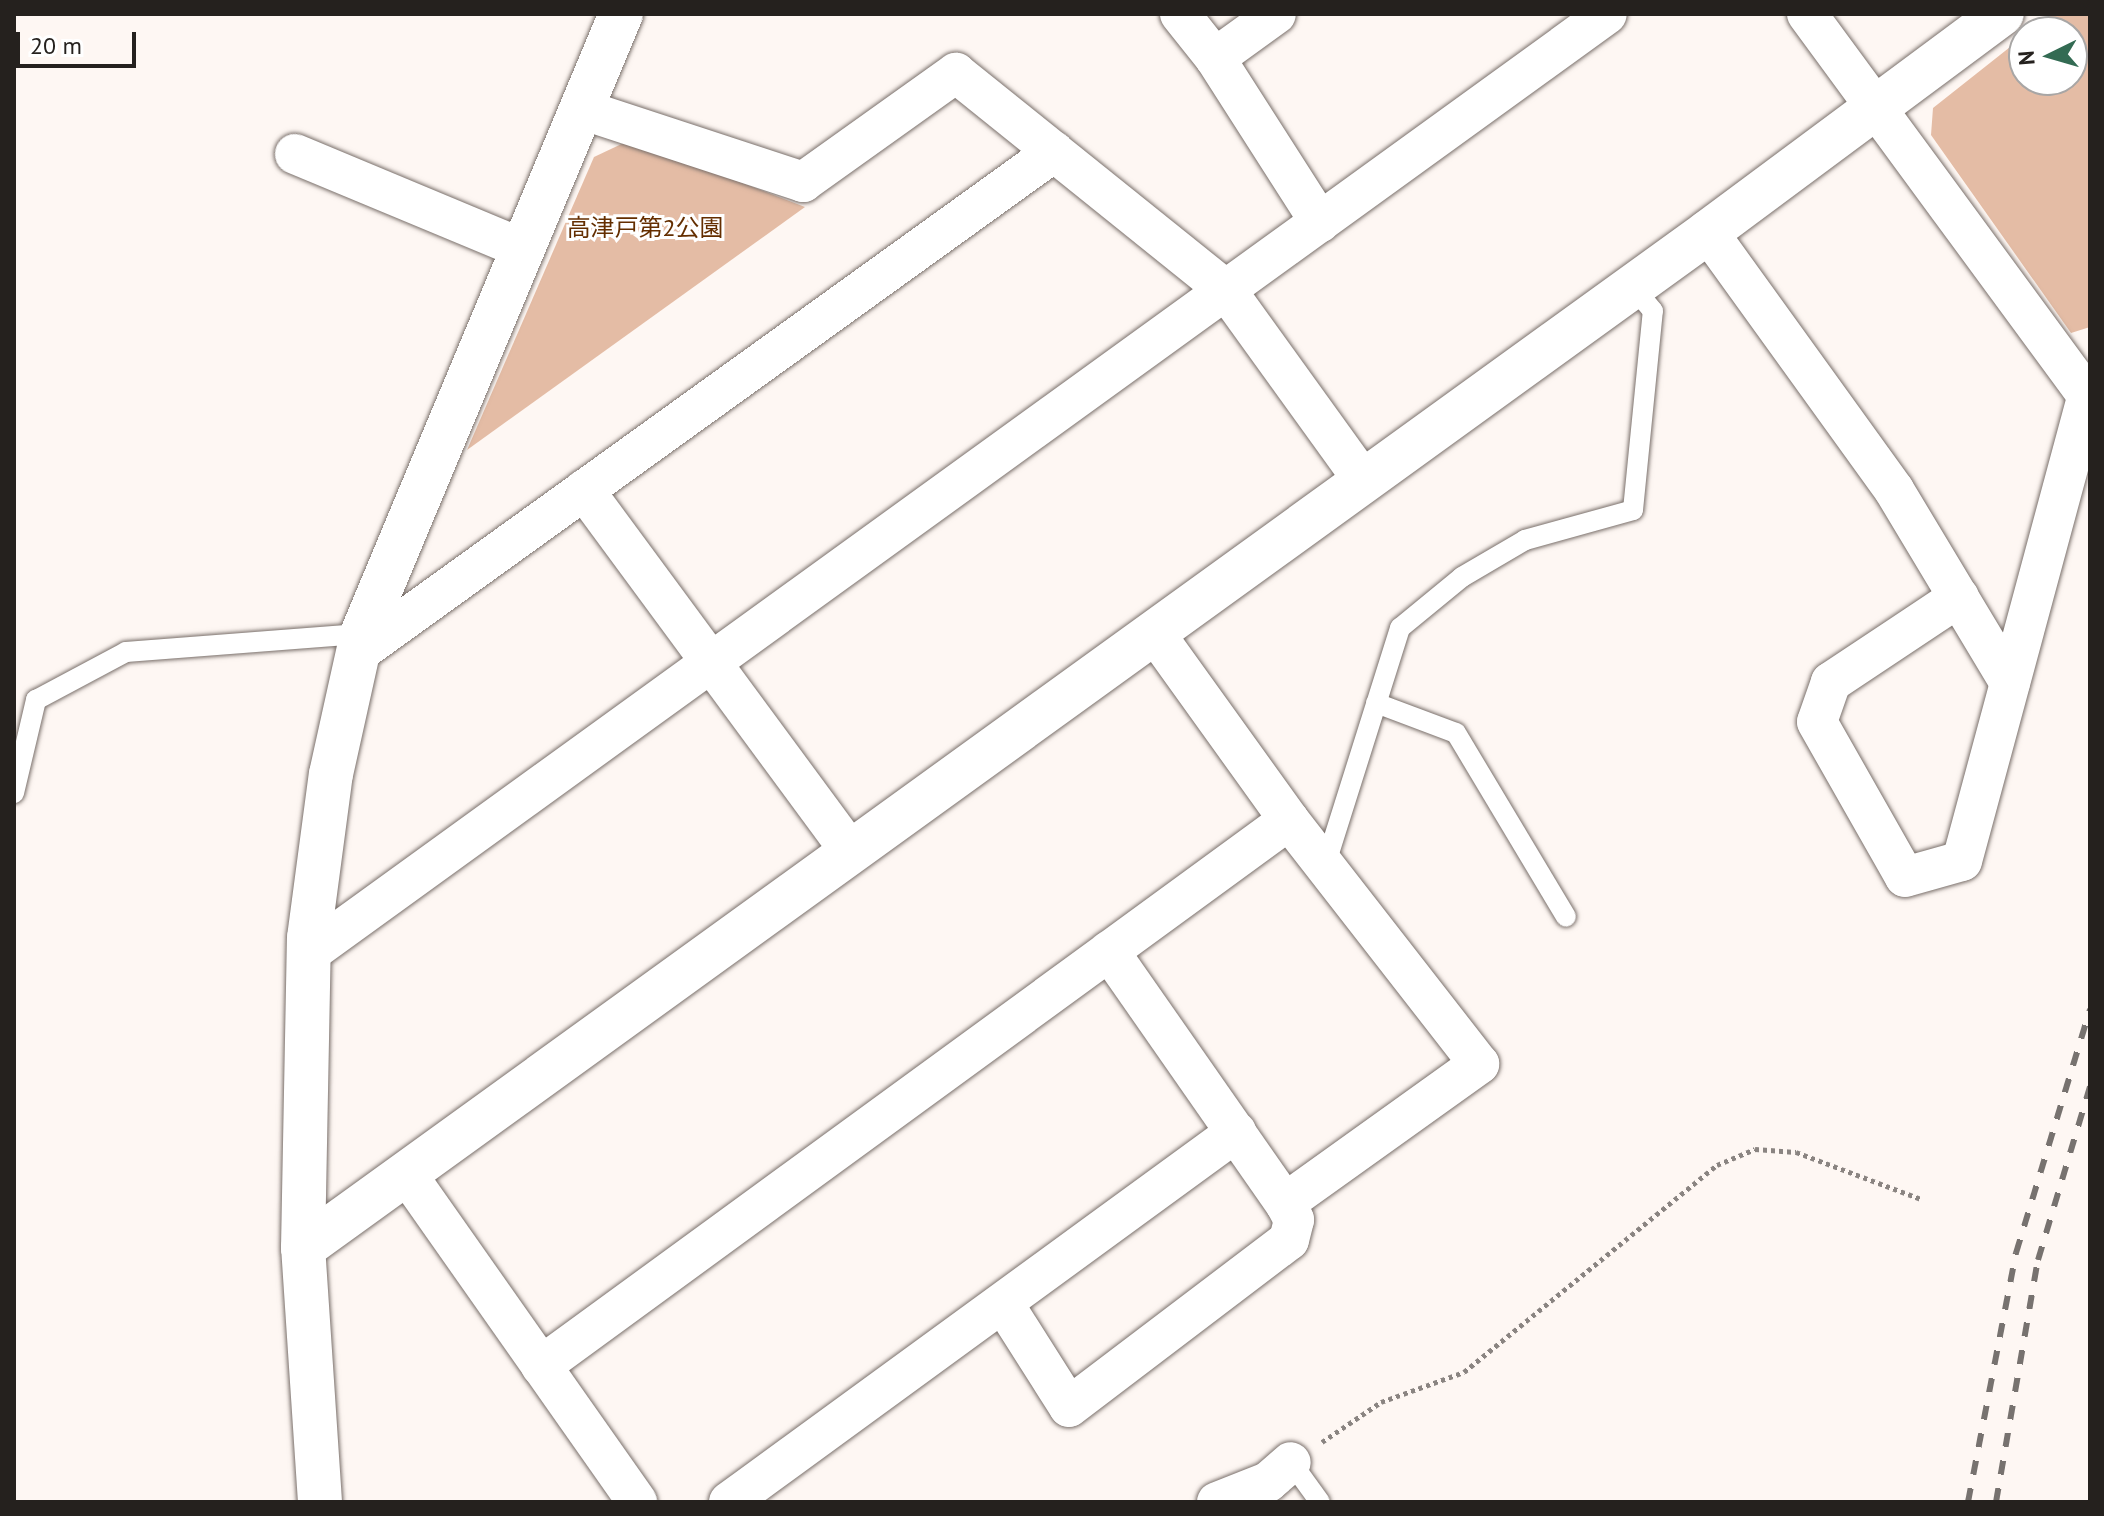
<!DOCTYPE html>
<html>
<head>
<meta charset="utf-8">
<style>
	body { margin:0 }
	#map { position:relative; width:2104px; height:1516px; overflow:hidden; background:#fef7f3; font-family:"PT Sans","Noto Sans JP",sans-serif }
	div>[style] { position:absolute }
	.green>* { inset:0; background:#e4bca5 }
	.path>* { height:5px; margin-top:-2.5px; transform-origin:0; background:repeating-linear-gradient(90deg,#8a8481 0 4px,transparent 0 8px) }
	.roads { filter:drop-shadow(0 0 2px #796f6a) drop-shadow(0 0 2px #796f6a) }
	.lane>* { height:20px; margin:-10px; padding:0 10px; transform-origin:10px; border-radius:10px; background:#fff }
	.street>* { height:40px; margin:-20px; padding:0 20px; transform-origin:20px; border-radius:20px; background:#fff }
	.secondary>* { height:44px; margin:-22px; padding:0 22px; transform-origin:22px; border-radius:22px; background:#fff }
	.rail>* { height:6px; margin-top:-3px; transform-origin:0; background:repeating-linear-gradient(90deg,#77726f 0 14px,transparent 0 28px) }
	span { translate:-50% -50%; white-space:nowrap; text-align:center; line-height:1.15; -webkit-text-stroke:6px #fff; paint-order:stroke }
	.park-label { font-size:24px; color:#642e00 }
	.frame { position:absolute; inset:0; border:16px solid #25211e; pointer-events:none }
	.north { position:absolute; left:2008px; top:16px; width:80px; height:80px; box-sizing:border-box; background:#fff; border:2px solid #a8a6a5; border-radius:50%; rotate:265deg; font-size:22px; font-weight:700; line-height:32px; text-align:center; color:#25211e }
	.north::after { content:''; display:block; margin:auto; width:28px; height:36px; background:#336b53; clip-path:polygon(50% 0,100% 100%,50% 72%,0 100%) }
	.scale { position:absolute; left:16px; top:32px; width:120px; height:36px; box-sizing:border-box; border:4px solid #25211e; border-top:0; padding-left:10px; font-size:24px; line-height:28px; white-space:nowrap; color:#25211e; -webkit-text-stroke:6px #fff; paint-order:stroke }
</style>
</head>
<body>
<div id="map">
	<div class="green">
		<i style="clip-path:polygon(2052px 14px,2090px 14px,2090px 327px,2071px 333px,1931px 135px,1933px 108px,2024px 36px,2024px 80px,2072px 80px,2072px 32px,2029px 32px)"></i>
		<i style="clip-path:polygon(630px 140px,805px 207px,467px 450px,594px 157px)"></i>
	</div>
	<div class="path">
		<i style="left:1322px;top:1442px;width:71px;rotate:-34.1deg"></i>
		<i style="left:1381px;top:1402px;width:88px;rotate:-19.9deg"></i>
		<i style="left:1464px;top:1372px;width:327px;rotate:-39.3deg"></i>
		<i style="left:1717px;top:1165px;width:41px;rotate:-22.8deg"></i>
		<i style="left:1755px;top:1149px;width:41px;rotate:4.2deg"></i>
		<i style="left:1796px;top:1152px;width:134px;rotate:20.6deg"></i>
	</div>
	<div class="roads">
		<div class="lane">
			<i style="left:1376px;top:703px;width:85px;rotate:20.6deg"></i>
			<i style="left:1456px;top:733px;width:214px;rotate:59.1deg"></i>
			<i style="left:14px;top:793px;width:96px;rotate:-76.7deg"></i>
			<i style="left:36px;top:700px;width:102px;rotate:-28.1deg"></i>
			<i style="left:126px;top:652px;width:237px;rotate:-4.4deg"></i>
			<i style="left:1325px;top:866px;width:250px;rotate:-72.5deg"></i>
			<i style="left:1400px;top:628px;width:80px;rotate:-39.4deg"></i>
			<i style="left:1462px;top:577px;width:73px;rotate:-30.4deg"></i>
			<i style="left:1525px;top:540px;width:112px;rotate:-15.5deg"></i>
			<i style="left:1633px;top:510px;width:200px;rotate:-84.3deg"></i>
			<i style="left:1653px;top:311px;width:31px;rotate:-130deg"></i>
			<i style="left:1291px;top:1462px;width:49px;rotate:54.1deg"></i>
		</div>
		<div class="street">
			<i style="left:1180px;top:14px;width:56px;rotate:51.5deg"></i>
			<i style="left:1215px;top:58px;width:195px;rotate:57.4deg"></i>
			<i style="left:1807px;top:14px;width:474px;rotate:53.7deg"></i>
			<i style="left:1215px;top:58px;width:75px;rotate:-35.8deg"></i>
			<i style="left:581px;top:109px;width:234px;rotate:18.2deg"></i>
			<i style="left:803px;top:182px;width:188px;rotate:-35.5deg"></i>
			<i style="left:956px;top:73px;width:346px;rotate:38.8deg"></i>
			<i style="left:1226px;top:290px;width:236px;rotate:54.2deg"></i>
			<i style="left:295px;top:154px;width:247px;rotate:22.6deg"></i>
			<i style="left:1708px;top:232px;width:318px;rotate:54.2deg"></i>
			<i style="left:1894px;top:490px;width:225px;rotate:59deg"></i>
			<i style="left:584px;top:490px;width:450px;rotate:53.6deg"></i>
			<i style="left:1959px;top:597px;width:154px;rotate:146.4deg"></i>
			<i style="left:1831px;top:682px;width:42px;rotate:109.3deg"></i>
			<i style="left:1817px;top:722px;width:178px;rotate:60.4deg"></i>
			<i style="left:1905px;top:877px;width:59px;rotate:-15.7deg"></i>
			<i style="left:1962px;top:861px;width:491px;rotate:-74.9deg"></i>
			<i style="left:358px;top:653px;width:858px;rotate:-35.75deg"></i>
			<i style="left:1109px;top:951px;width:307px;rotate:55.1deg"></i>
			<i style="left:1285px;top:1203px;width:239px;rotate:-35.6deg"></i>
			<i style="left:1479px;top:1064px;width:309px;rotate:-127.9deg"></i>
			<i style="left:1289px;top:820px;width:231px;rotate:-125.7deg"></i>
			<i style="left:308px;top:954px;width:1603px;rotate:-35.89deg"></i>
			<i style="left:406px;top:1173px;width:402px;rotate:54.9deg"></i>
			<i style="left:1003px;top:1303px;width:123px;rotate:57.6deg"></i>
			<i style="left:1069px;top:1407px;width:276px;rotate:-37.2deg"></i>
			<i style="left:1289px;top:1240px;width:21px;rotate:-76deg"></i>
			<i style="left:1294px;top:1220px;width:19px;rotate:-118deg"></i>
			<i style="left:541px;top:1366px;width:926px;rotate:-36.13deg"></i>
			<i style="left:729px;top:1502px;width:628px;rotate:-36.12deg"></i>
			<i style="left:1217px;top:1502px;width:55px;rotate:-21.4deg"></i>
			<i style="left:1268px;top:1482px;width:30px;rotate:-41deg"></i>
		</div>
		<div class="secondary">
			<i style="left:303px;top:1248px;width:1734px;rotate:-35.87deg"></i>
			<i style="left:1708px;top:232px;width:366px;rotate:-36.6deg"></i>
			<i style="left:320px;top:1502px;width:255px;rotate:-93.8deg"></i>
			<i style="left:303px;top:1248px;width:310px;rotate:-88.9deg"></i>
			<i style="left:309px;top:938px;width:165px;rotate:-82.4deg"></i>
			<i style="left:331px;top:774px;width:143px;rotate:-77.5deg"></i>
			<i style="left:362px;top:634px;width:672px;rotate:-67.33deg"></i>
		</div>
	</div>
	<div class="rail">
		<i style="left:1968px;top:1502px;width:254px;rotate:-79.1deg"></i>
		<i style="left:2016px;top:1253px;width:255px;rotate:-73.1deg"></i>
		<i style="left:1996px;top:1502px;width:246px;rotate:-80.2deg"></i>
		<i style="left:2038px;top:1260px;width:181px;rotate:-73.3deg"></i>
	</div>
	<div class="park-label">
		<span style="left:645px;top:228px">高津戸第2公園</span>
	</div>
	<div class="frame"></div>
	<div class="north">N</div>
	<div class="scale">20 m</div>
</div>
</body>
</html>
